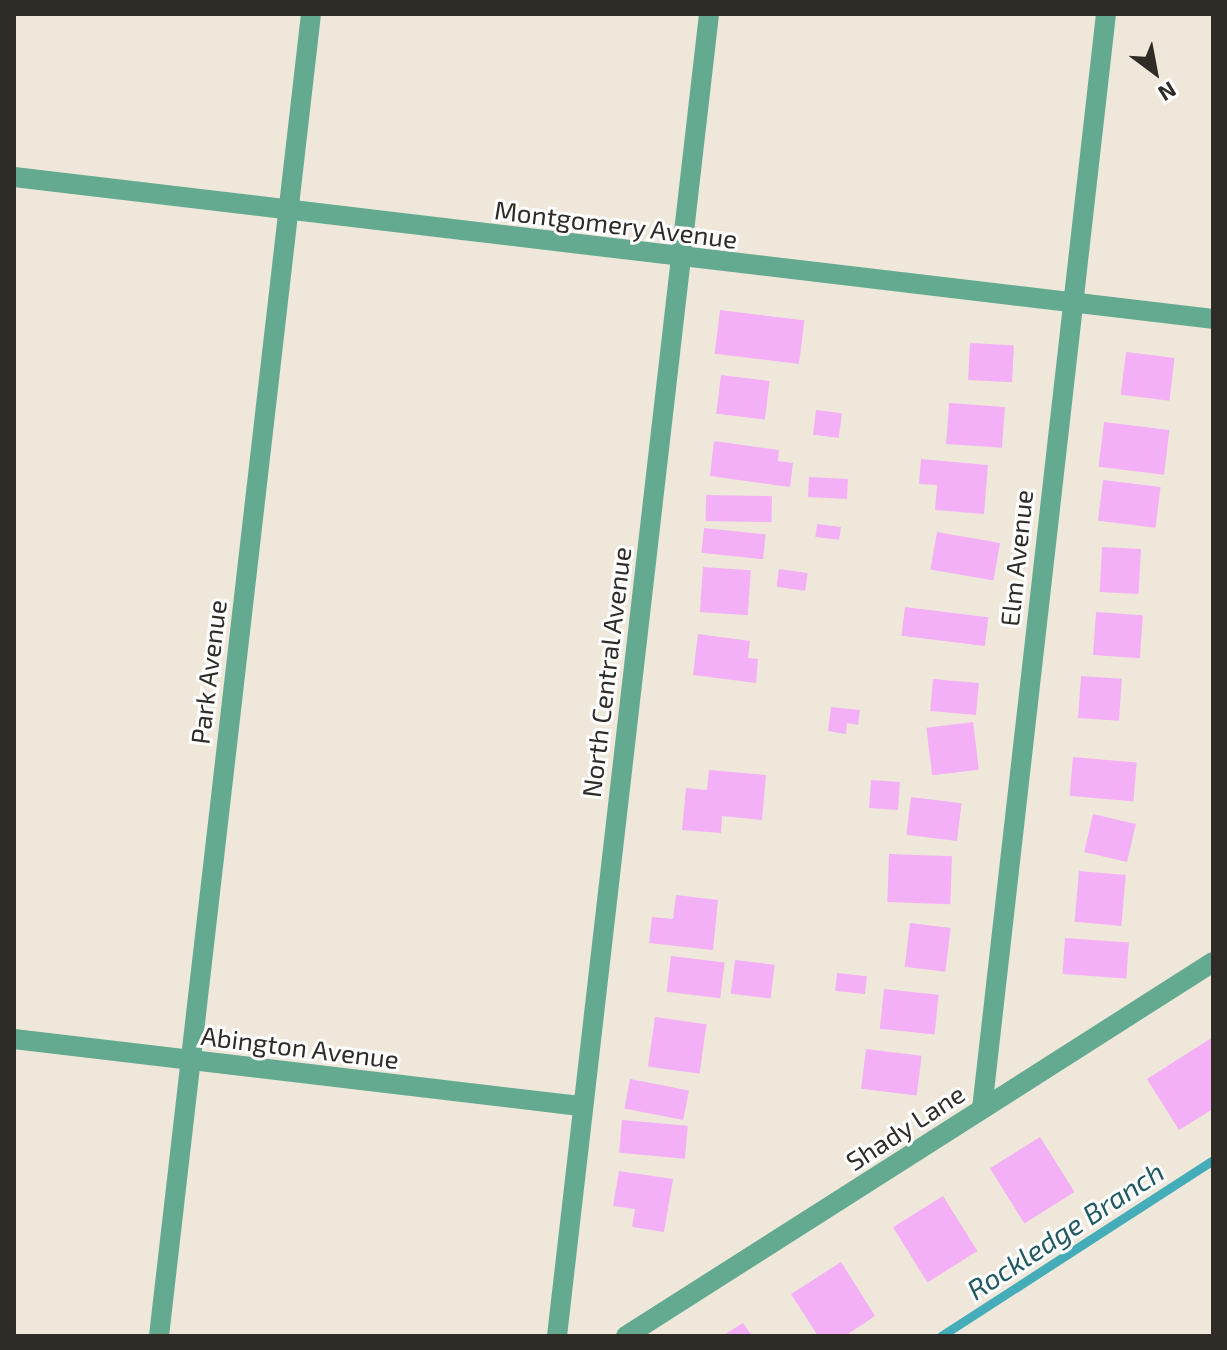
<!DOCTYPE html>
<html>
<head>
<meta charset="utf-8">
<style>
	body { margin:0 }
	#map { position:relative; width:1227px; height:1350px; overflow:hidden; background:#efe8da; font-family:"Exo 2",sans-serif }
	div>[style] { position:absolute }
	.stream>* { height:9px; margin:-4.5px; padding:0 4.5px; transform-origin:4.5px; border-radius:4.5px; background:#45adba }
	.building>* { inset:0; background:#f3b0f6; transform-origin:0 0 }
	.minor>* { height:20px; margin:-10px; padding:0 10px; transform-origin:10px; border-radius:10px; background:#63aa91 }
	span { translate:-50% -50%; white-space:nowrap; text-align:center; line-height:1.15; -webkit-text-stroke:6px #fff; paint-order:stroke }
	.street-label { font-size:26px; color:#2f2c27 }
	.water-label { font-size:28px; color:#215a62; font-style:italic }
	.frame { position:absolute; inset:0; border:16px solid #2f2c27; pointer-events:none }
	.north { position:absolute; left:1115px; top:32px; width:80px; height:80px; -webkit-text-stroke:6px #fff; paint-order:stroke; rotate:148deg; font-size:22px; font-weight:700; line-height:32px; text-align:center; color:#2f2c27 }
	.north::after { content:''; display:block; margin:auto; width:28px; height:36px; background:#2f2c27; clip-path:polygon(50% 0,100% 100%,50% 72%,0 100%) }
</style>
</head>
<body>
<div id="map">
	<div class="stream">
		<i style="left:941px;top:1336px;width:324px;rotate:-32.9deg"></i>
	</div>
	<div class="building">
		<i style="left:720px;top:310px;width:85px;height:44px;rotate:7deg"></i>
		<i style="left:970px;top:343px;width:44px;height:37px;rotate:3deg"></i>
		<i style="left:1126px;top:352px;width:49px;height:43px;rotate:7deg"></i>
		<i style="left:721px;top:375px;width:49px;height:39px;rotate:7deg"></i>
		<i style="left:949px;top:403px;width:56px;height:41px;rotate:4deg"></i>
		<i style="left:816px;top:410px;width:26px;height:25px;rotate:7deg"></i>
		<i style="left:1104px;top:422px;width:66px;height:45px;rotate:7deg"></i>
		<i style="clip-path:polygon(714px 441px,779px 450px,778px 461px,793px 463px,790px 487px,710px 476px)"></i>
		<i style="clip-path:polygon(921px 459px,988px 465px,984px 514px,935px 510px,937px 485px,919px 484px)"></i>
		<i style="left:809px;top:477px;width:39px;height:20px;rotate:3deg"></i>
		<i style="left:1103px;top:480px;width:58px;height:41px;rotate:7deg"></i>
		<i style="left:706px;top:495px;width:66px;height:26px;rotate:1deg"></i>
		<i style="left:817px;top:524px;width:24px;height:13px;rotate:7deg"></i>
		<i style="left:704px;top:528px;width:62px;height:25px;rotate:6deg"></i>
		<i style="left:937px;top:532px;width:64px;height:38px;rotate:10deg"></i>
		<i style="left:1102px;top:547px;width:39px;height:45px;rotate:3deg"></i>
		<i style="left:703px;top:567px;width:48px;height:45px;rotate:4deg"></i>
		<i style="left:779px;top:569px;width:29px;height:18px;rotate:8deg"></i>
		<i style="left:905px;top:607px;width:84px;height:29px;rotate:7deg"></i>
		<i style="left:1096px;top:612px;width:47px;height:43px;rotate:4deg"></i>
		<i style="clip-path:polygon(698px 634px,750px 641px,748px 658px,758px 659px,756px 683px,693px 675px)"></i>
		<i style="left:1081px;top:676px;width:41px;height:42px;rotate:4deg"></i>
		<i style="left:933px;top:679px;width:46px;height:32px;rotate:5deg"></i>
		<i style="clip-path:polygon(831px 707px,860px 710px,858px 725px,847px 723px,846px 734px,828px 731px)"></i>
		<i style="left:973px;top:722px;width:48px;height:47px;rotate:83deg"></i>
		<i style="left:1073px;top:757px;width:64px;height:39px;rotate:5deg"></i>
		<i style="clip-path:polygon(709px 770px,766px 775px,762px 820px,722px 816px,721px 833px,682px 830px,686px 788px,707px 790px)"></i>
		<i style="left:871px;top:780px;width:29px;height:28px;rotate:4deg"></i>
		<i style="left:911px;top:797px;width:51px;height:38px;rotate:7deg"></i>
		<i style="left:1093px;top:814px;width:44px;height:39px;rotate:13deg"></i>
		<i style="left:889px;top:854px;width:63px;height:48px;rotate:2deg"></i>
		<i style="left:1079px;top:871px;width:47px;height:51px;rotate:5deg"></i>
		<i style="clip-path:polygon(676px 895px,718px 900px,713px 950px,649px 943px,652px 917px,673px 919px)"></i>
		<i style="left:910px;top:923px;width:41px;height:44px;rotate:7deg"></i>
		<i style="left:1065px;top:938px;width:64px;height:36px;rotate:4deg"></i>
		<i style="left:671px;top:956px;width:54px;height:36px;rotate:7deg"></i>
		<i style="left:735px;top:960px;width:40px;height:34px;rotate:7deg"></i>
		<i style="left:837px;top:973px;width:30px;height:18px;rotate:6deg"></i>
		<i style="left:884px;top:989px;width:55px;height:40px;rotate:6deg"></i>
		<i style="left:655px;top:1017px;width:52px;height:50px;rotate:8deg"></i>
		<i style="clip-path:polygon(1213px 1037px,1213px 1109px,1179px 1130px,1147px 1079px)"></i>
		<i style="left:866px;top:1049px;width:56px;height:40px;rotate:7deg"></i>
		<i style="left:630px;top:1079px;width:60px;height:30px;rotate:11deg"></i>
		<i style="left:622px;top:1120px;width:66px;height:33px;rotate:5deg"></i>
		<i style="left:1040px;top:1137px;width:65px;height:59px;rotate:58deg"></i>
		<i style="clip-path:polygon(619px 1171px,673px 1179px,664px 1232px,632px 1227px,635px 1209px,613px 1206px)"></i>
		<i style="left:943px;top:1196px;width:65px;height:59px;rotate:58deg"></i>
		<i style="clip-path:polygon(841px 1262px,875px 1316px,845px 1336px,818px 1336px,791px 1294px)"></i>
		<i style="clip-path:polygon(743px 1323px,752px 1336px,722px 1336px)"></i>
	</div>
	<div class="minor">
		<i style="left:14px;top:177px;width:1207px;rotate:6.75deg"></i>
		<i style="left:14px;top:1039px;width:570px;rotate:6.75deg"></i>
		<i style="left:982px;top:1109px;width:1102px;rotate:-83.54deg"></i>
		<i style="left:159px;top:1336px;width:1331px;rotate:-83.44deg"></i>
		<i style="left:557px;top:1336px;width:1331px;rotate:-83.44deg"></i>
		<i style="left:626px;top:1336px;width:696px;rotate:-32.5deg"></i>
	</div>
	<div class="street-label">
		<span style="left:616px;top:224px;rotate:7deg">Montgomery Avenue</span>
		<span style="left:1016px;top:558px;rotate:-84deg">Elm Avenue</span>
		<span style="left:208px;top:672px;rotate:-83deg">Park Avenue</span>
		<span style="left:606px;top:672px;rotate:-83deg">North Central Avenue</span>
		<span style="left:300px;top:1047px;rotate:7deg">Abington Avenue</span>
		<span style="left:905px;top:1127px;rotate:-33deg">Shady Lane</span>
	</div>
	<div class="water-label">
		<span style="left:1065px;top:1230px;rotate:-33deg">Rockledge Branch</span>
	</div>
	<div class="frame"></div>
	<div class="north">N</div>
</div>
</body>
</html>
